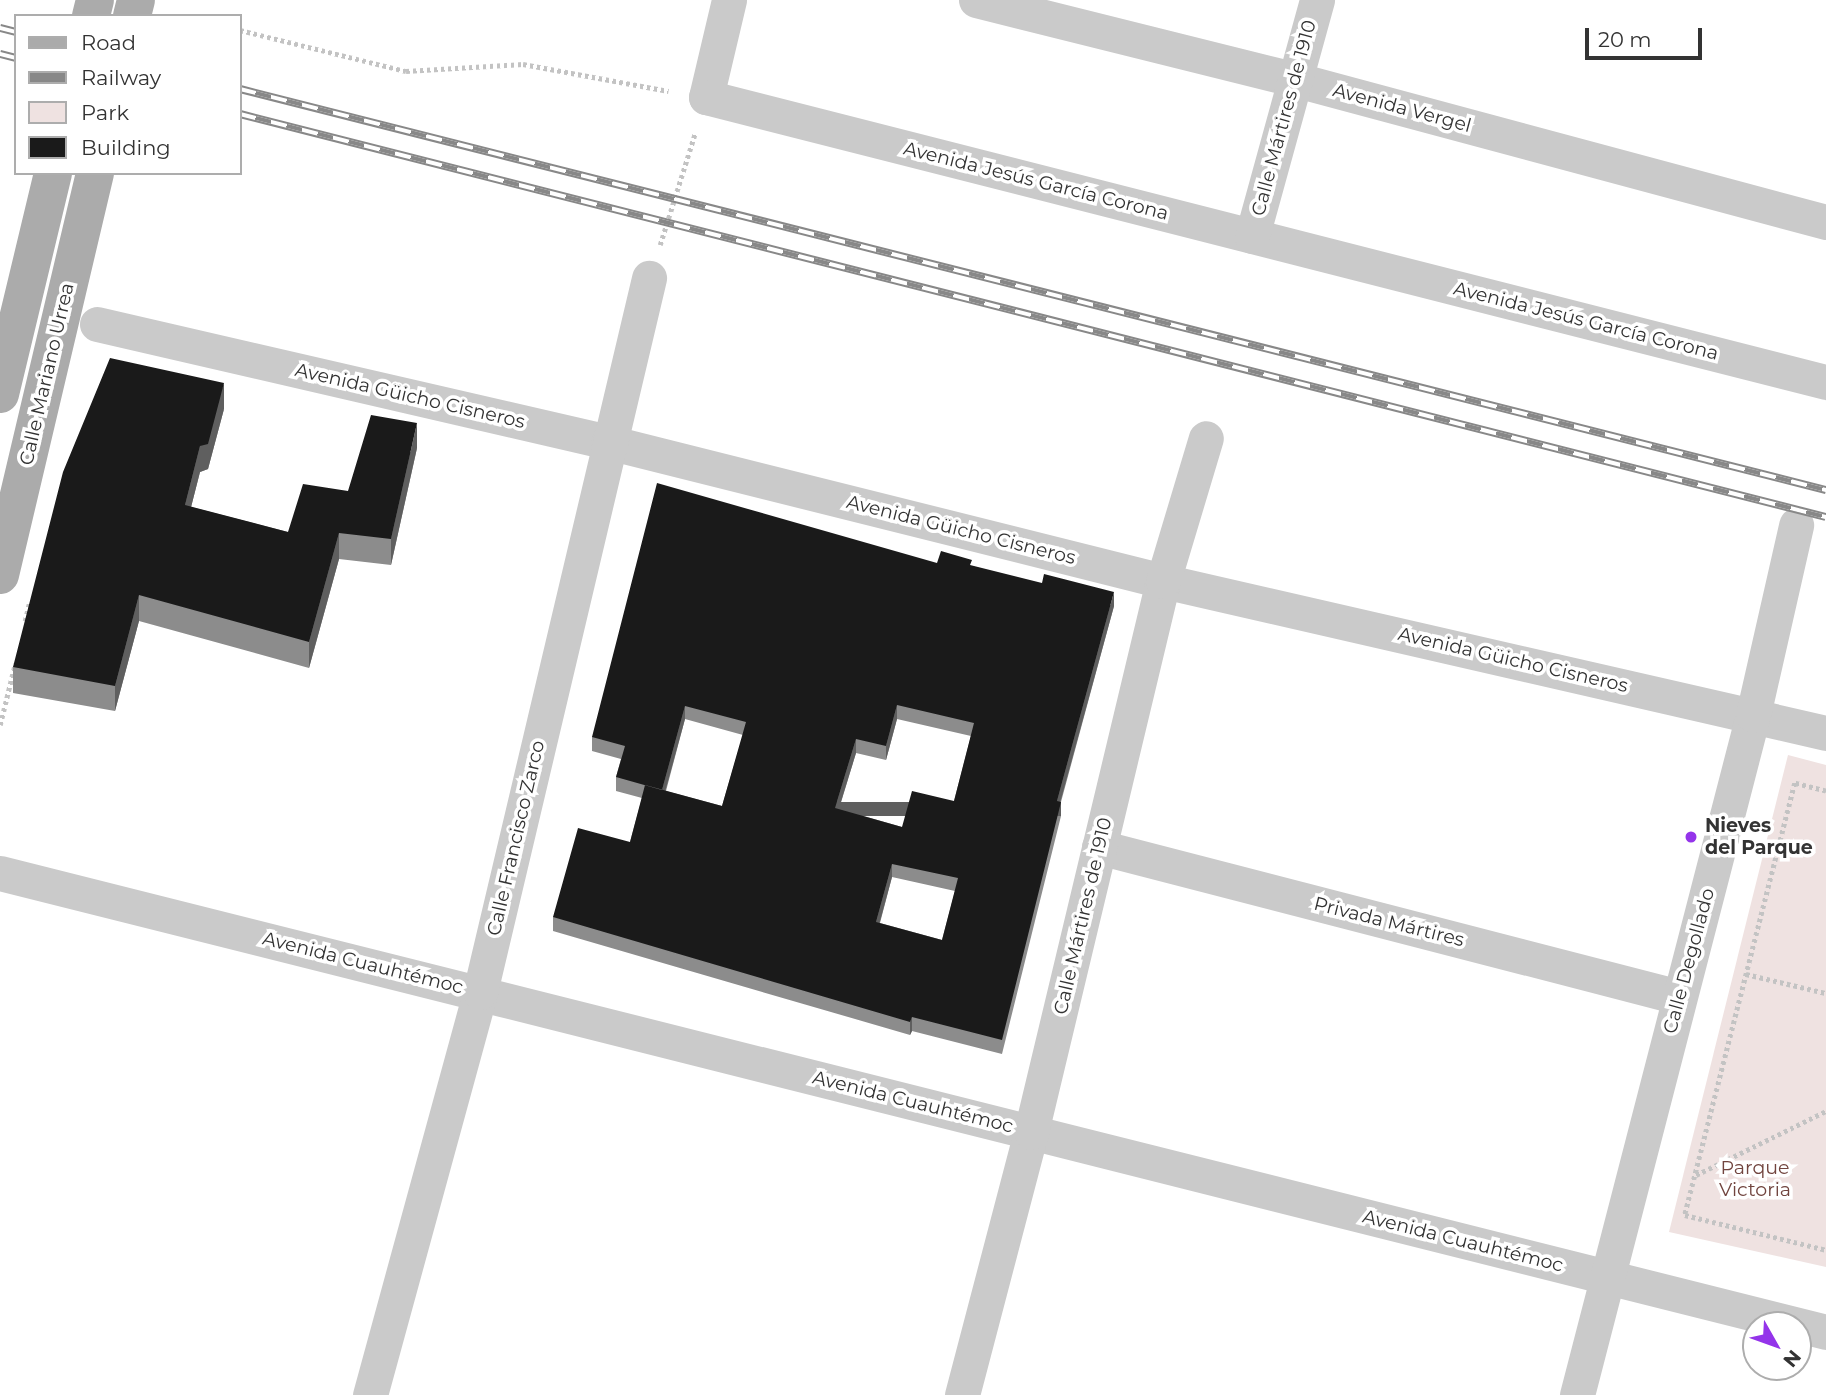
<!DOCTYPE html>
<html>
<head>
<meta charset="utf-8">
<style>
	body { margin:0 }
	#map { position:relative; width:1826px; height:1395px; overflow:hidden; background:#fff; font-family:Montserrat,sans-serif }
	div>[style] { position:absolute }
	.green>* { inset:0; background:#efe2e1 }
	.path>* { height:4.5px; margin-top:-2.25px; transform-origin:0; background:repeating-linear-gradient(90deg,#c3c3c3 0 3.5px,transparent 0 7px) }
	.street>* { height:35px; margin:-17.5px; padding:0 17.5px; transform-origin:17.5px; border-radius:17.5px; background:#cacaca }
	.primary>* { height:38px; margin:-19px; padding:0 19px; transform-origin:19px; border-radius:19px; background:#ababab }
	.rail>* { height:8px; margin-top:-4px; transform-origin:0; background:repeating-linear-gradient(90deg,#fff 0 16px,#888 0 32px); box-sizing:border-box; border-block:2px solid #888 }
	.wall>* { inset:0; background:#8c8c8c }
	.shaded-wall>* { inset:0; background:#5f5f5f; transform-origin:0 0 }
	.building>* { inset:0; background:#1a1a1a }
	.dots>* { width:19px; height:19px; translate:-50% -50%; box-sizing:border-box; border:4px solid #fff; border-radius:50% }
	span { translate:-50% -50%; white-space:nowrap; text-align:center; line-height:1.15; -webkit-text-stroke:7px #fff; paint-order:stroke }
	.street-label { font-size:19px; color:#333 }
	.poi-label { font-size:19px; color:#333; font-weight:700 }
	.left { translate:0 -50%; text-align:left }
	.park-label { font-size:19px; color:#71443e }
	.legend { position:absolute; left:14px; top:14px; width:228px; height:161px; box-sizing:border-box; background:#fff; border:2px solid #adadad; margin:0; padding:9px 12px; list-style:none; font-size:21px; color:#333 }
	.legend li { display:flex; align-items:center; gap:14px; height:35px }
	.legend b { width:35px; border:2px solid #adadad }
	.north { position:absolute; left:1742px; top:1311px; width:70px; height:70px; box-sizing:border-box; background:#fff; border:2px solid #adadad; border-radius:50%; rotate:130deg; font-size:19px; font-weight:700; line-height:28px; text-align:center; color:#333 }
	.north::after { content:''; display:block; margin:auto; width:24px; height:32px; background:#9434ea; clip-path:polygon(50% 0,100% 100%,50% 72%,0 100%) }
	.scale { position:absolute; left:1585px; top:28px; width:117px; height:32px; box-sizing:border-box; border:4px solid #333; border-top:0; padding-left:9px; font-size:21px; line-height:24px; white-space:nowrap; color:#333; -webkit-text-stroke:5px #fff; paint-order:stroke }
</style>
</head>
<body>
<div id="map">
	<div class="green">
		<i style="clip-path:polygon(1788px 755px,1826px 765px,1826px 1267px,1669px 1232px)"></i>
	</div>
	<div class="path">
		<i style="left:240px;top:30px;width:171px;rotate:13.9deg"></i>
		<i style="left:406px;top:71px;width:117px;rotate:-3.4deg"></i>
		<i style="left:523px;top:64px;width:148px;rotate:10.5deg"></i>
		<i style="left:660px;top:245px;width:117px;rotate:-72.6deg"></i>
		<i style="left:25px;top:621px;width:18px;rotate:-77deg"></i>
		<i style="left:0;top:725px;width:63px;rotate:-76.2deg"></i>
		<i style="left:1826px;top:791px;width:32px;rotate:-166deg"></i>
		<i style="left:1795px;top:783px;width:446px;rotate:104.3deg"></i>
		<i style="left:1685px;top:1215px;width:145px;rotate:13.9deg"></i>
		<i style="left:1746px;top:974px;width:82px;rotate:13.4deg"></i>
		<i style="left:1696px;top:1175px;width:145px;rotate:-26.2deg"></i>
	</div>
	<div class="street">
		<i style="left:729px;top:0;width:100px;rotate:103.3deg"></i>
		<i style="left:706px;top:97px;width:1156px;rotate:14.28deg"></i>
		<i style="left:976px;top:0;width:331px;rotate:14deg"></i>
		<i style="left:1297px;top:80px;width:548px;rotate:15.03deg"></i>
		<i style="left:1252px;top:236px;width:245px;rotate:-74.6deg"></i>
		<i style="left:97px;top:324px;width:524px;rotate:13deg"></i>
		<i style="left:608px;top:442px;width:572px;rotate:14.06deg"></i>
		<i style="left:1163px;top:581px;width:680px;rotate:12.91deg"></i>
		<i style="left:1099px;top:847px;width:599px;rotate:14.5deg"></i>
		<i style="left:0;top:873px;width:1883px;rotate:14.11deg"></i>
		<i style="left:370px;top:1395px;width:418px;rotate:-74.7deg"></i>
		<i style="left:480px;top:992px;width:734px;rotate:-76.68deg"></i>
		<i style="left:962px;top:1395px;width:272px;rotate:-75.3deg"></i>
		<i style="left:1031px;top:1132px;width:567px;rotate:-76.53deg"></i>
		<i style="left:1163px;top:581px;width:149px;rotate:-73.3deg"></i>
		<i style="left:1577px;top:1395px;width:702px;rotate:-75.49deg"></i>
		<i style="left:1753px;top:715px;width:195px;rotate:-77.2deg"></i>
	</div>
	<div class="primary">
		<i style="left:91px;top:16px;width:16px;rotate:-76deg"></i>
		<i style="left:132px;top:16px;width:16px;rotate:-76deg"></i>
		<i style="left:0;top:394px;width:227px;rotate:-76.5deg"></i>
		<i style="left:0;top:575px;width:413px;rotate:-76.7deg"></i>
	</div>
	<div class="rail">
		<i style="left:0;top:28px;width:16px;rotate:14deg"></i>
		<i style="left:0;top:54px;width:16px;rotate:14deg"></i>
		<i style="left:240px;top:89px;width:1636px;rotate:14.19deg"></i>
		<i style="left:240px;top:114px;width:1636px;rotate:14.26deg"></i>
	</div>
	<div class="wall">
		<i style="clip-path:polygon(224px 409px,208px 469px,200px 472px,191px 507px,288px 532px,348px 491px,417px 448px,391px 565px,339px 559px,309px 668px,139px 621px,115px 711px,13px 693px,13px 667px)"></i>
		<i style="clip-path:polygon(evenodd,937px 563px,972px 566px,1114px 606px,1061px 802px,1061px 816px,1002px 1054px,912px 1031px,910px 1035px,553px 931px,553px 917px,630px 842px,642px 798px,616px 791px,616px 777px,621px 759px,592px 751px,592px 737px,937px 563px,685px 719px,743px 735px,722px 806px,666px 791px,685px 719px,937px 563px,897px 719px,971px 736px,954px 801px,902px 827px,839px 809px,856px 753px,886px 760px,897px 719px,937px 563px,892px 877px,955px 891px,942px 940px,880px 923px,892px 877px)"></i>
	</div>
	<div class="shaded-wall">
		<i style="clip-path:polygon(224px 383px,224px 409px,208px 469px,200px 472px,185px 531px,185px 505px,200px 446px)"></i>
		<i style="clip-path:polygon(417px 423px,417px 448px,391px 565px,391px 539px)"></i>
		<i style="clip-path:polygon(339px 533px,339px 559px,309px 668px,309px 642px)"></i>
		<i style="clip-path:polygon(1114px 592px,1114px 606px,1057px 814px,1057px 801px)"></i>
		<i style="clip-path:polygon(139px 595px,139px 621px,115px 711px,115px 686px)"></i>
		<i style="clip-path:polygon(897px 705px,897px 719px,886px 760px,886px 746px)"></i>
		<i style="clip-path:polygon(685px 706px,685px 719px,662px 803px,662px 790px)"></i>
		<i style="clip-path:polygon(856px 739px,856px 753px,835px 821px,835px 808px)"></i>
		<i style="left:1061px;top:802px;width:14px;height:245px;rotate:90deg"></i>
		<i style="clip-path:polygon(892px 864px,892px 877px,876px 936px,876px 922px)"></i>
		<i style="clip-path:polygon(912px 1017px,912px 1031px,910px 1035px,910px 1022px)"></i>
	</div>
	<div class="building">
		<i style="clip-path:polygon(110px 358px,224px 383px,208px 444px,200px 446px,185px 505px,288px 532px,303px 484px,348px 491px,371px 415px,417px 423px,391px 539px,339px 533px,309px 642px,139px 595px,115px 686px,13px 667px,63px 472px)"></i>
		<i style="clip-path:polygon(evenodd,657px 483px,937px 563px,941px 551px,972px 560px,970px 565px,1042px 583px,1044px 574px,1114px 592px,1057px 801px,1061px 802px,1002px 1040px,912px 1017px,910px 1022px,553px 917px,578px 828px,630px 842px,645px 785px,722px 806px,746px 722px,685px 706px,662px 790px,616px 777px,625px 746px,592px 737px,657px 483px,897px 705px,974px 723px,954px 801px,912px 791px,902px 827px,835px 808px,856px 739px,886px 746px,897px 705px,657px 483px,892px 864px,958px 878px,942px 940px,876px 922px,892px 864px)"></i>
	</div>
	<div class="dots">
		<i style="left:1691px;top:837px;background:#9434ea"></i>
	</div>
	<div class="street-label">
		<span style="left:1402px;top:108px;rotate:15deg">Avenida Vergel</span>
		<span style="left:1284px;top:118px;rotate:-75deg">Calle Mártires de 1910</span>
		<span style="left:1036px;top:181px;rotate:14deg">Avenida Jesús García Corona</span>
		<span style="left:1586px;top:321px;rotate:14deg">Avenida Jesús García Corona</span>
		<span style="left:47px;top:374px;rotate:-77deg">Calle Mariano Urrea</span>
		<span style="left:410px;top:396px;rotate:13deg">Avenida Güicho Cisneros</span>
		<span style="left:961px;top:530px;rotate:14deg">Avenida Güicho Cisneros</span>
		<span style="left:1513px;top:660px;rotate:13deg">Avenida Güicho Cisneros</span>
		<span style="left:516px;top:838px;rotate:-77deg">Calle Francisco Zarco</span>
		<span style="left:1083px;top:916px;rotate:-77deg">Calle Mártires de 1910</span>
		<span style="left:1389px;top:922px;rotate:14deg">Privada Mártires</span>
		<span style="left:1689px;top:961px;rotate:-75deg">Calle Degollado</span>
		<span style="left:363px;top:963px;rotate:14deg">Avenida Cuauhtémoc</span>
		<span style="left:913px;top:1102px;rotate:14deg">Avenida Cuauhtémoc</span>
		<span style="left:1463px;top:1241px;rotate:14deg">Avenida Cuauhtémoc</span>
	</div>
	<div class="poi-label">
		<span class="left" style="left:1705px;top:837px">Nieves<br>del Parque</span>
	</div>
	<div class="park-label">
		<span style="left:1755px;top:1179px">Parque<br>Victoria</span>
	</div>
	<ul class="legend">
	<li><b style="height:9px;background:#ababab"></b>Road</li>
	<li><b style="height:9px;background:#888"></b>Railway</li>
	<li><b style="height:19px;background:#efe2e1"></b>Park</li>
	<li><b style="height:19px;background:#1a1a1a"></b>Building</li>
	</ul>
	<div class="north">N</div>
	<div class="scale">20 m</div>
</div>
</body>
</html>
